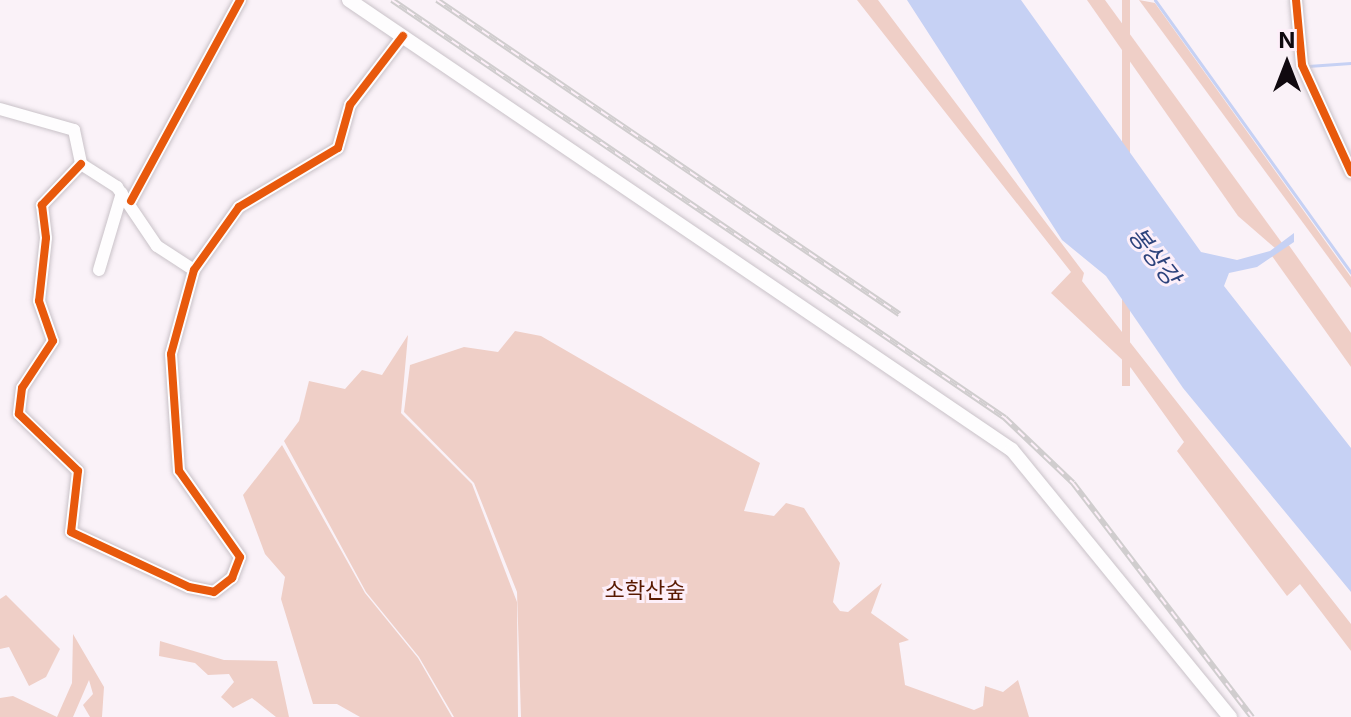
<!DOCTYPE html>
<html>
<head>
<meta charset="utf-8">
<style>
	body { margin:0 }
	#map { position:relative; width:1351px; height:717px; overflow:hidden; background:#faf2f8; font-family:Inter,"Noto Sans KR",sans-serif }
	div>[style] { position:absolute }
	.green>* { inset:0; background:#efcfc7; transform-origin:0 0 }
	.water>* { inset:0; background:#c6d1f4 }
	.stream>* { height:3px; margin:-1.5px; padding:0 1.5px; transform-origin:1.5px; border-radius:1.5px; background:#c6d1f4 }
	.roads { filter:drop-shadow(0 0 2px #c9c2c8) drop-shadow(0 0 2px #c9c2c8) }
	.minor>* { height:12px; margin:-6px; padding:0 6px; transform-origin:6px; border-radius:6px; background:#fefdfe }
	.major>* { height:14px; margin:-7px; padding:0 7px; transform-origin:7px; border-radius:7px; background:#fefdfe }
	.rail>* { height:6px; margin-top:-3px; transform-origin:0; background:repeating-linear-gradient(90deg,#fdeff9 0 9px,#d0cdce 0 18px); box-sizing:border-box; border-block:2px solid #d0cdce }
	.cycleway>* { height:8px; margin:-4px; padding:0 4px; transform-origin:4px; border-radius:4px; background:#e8590c }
	span { translate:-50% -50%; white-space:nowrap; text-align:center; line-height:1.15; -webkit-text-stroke:6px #fdeff9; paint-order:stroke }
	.park-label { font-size:22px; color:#581900 }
	.water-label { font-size:24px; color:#2d437c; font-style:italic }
	.north { position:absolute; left:1247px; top:24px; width:80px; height:80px; -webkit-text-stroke:6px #fdeff9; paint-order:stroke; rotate:0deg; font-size:22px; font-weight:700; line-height:32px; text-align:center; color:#10090f }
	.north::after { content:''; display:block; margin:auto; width:28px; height:36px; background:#10090f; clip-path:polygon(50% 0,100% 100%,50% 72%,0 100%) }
</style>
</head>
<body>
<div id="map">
	<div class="green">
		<i style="clip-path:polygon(857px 0,878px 0,1084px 273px,1082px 281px,1351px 624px,1351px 651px,1300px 584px,1287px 596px,1177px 451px,1184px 442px,1131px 368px,1051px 293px,1071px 272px)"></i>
		<i style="clip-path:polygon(1087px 0,1105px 0,1282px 243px,1275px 248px,1238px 216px)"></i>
		<i style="left:1122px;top:0;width:8px;height:386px"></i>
		<i style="clip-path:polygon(1139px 0,1155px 3px,1351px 277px,1351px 288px)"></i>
		<i style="clip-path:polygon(1288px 244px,1351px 333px,1351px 367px,1272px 256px)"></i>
		<i style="clip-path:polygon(515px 331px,541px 336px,760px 463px,744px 511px,774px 516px,786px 503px,804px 508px,840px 563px,833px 602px,840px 611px,848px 612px,882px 583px,871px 613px,909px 640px,899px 643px,905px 685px,974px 710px,983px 706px,985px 686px,1003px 692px,1018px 680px,1029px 717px,521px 717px,517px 592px,474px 483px,404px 412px,410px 365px,464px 347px,498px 352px)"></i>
		<i style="clip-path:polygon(408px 335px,401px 413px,472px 484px,517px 602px,518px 717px,454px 717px,419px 657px,366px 592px,284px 441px,299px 421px,309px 381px,345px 389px,362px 370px,382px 375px)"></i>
		<i style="clip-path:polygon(282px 445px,365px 593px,418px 658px,452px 717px,360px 717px,337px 704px,313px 704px,281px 599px,285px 577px,265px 554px,243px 495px)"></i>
		<i style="clip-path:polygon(6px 595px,60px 649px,46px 677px,29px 686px,9px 647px,0 649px,0 599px)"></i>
		<i style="clip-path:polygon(73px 634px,104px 687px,102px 717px,90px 717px,83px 705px,93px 694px,89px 680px,73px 717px,0 717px,0 698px,13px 696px,57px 717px,72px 683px)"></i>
		<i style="clip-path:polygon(160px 641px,224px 660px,277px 661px,289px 717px,276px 717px,252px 698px,233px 708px,221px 697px,234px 682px,229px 674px,208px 675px,195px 663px,159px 656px)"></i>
	</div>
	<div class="water">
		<i style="clip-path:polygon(907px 0,1021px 0,1201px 252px,1237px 260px,1270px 251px,1294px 233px,1294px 242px,1257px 267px,1229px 273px,1224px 286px,1351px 448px,1351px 592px,1183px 388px,1106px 276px,1062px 240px)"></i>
	</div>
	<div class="stream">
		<i style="left:1155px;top:0;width:336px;rotate:54.3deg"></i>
		<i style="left:1308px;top:66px;width:43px;rotate:-4deg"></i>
	</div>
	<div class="roads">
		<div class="minor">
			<i style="left:1296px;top:0;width:65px;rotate:84.7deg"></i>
			<i style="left:1302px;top:65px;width:118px;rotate:65.4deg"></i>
			<i style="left:0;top:109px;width:77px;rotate:15.8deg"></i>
			<i style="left:74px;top:130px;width:35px;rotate:78deg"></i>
			<i style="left:81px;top:164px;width:43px;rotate:32.6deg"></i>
			<i style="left:117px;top:187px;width:71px;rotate:55.9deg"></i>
			<i style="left:157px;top:246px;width:44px;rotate:33deg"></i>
			<i style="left:81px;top:164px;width:57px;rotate:133.6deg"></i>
			<i style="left:42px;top:205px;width:33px;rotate:83deg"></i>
			<i style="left:46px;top:238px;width:63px;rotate:96.3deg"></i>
			<i style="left:39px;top:301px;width:42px;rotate:70.7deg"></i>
			<i style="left:53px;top:341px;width:56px;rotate:123.4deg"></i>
			<i style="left:22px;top:388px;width:26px;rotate:97deg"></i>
			<i style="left:19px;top:414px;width:82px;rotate:44deg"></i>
			<i style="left:78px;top:471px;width:61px;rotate:96.5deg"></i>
			<i style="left:71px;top:532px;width:130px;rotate:25deg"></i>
			<i style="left:189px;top:587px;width:25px;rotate:11deg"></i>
			<i style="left:214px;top:592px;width:23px;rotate:-38deg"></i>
			<i style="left:232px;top:578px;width:22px;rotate:-69deg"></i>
			<i style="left:240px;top:557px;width:105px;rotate:-125.3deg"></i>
			<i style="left:179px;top:471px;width:117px;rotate:-93.9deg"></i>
			<i style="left:171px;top:354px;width:87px;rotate:-74.7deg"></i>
			<i style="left:194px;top:270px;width:77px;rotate:-54.5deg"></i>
			<i style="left:239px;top:207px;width:115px;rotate:-30.8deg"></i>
			<i style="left:338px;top:148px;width:45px;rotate:-74.4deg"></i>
			<i style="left:350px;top:105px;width:87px;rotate:-52.5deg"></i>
			<i style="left:131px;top:201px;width:229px;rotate:-61.5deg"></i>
			<i style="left:99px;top:270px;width:80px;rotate:-73.4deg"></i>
		</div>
		<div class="major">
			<i style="left:349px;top:0;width:801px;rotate:34.17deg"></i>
			<i style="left:1012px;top:450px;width:345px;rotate:50.8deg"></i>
		</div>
	</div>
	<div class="rail">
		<i style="left:392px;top:0;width:742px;rotate:34.29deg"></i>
		<i style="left:1005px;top:418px;width:94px;rotate:43.7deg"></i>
		<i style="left:1073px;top:483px;width:295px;rotate:52.6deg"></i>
		<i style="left:437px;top:0;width:559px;rotate:34.2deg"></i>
	</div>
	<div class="cycleway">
		<i style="left:1296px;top:0;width:65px;rotate:84.7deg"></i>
		<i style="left:1302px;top:65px;width:118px;rotate:65.4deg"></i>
		<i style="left:81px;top:164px;width:57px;rotate:133.6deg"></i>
		<i style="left:42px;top:205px;width:33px;rotate:83deg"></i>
		<i style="left:46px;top:238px;width:63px;rotate:96.3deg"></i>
		<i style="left:39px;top:301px;width:42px;rotate:70.7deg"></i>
		<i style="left:53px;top:341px;width:56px;rotate:123.4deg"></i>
		<i style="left:22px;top:388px;width:26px;rotate:97deg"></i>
		<i style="left:19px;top:414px;width:82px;rotate:44deg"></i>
		<i style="left:78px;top:471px;width:61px;rotate:96.5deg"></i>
		<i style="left:71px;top:532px;width:130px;rotate:25deg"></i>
		<i style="left:189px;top:587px;width:25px;rotate:11deg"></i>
		<i style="left:214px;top:592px;width:23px;rotate:-38deg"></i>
		<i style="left:232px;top:578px;width:22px;rotate:-69deg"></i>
		<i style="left:240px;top:557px;width:105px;rotate:-125.3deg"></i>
		<i style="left:179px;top:471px;width:117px;rotate:-93.9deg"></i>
		<i style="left:171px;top:354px;width:87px;rotate:-74.7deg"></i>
		<i style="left:194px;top:270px;width:77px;rotate:-54.5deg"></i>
		<i style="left:239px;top:207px;width:115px;rotate:-30.8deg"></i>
		<i style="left:338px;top:148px;width:45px;rotate:-74.4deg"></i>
		<i style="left:350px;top:105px;width:87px;rotate:-52.5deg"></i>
		<i style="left:131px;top:201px;width:229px;rotate:-61.5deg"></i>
	</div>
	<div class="park-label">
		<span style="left:645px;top:591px">소학산숲</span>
	</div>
	<div class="water-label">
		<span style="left:1154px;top:256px;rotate:52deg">봉상강</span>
	</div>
	<div class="north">N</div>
</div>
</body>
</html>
